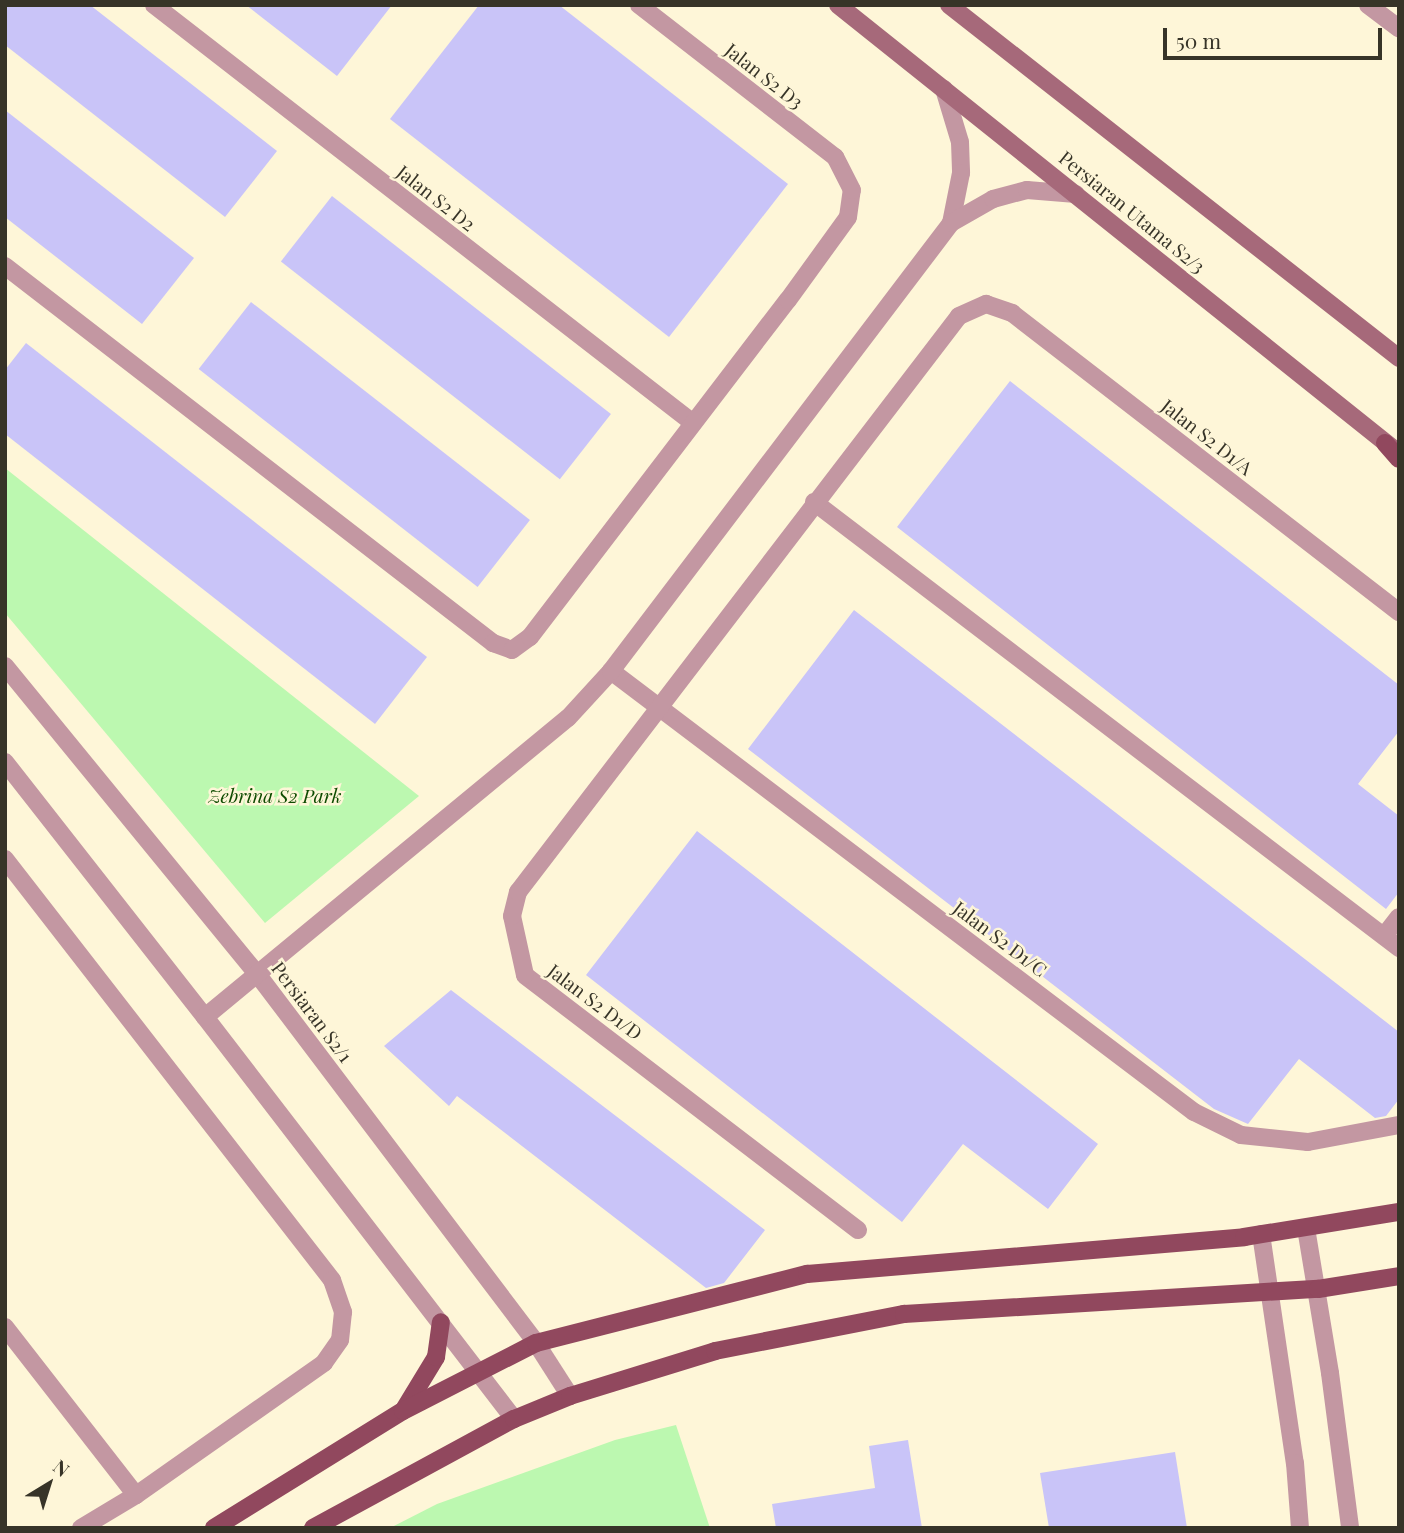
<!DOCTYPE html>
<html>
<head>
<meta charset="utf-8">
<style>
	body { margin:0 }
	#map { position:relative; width:1404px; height:1533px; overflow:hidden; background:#fef6d8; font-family:"Playfair Display",serif }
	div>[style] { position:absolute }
	.green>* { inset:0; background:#bcf8b0 }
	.building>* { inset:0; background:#c9c4f8; transform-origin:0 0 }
	.minor>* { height:18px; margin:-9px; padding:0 9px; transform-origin:9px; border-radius:9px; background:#c397a2 }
	.tertiary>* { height:18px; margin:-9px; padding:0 9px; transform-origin:9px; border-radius:9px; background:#c397a2 }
	.secondary>* { height:18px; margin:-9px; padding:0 9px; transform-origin:9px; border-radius:9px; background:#a6697a }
	.primary>* { height:18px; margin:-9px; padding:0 9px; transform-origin:9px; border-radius:9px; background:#91485e }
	span { translate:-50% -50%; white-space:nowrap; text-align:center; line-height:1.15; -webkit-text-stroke:5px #fef6d8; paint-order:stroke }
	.street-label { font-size:19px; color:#373428 }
	.park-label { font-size:19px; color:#0e4c00; font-style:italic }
	.frame { position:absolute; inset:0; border:7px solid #373428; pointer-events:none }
	.north { position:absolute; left:14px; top:1449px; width:70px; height:70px; -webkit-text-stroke:5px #fef6d8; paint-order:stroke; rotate:38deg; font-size:19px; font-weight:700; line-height:28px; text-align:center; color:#373428 }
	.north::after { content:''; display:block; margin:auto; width:24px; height:32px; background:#373428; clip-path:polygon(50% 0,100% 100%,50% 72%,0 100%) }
	.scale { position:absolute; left:1163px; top:28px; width:219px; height:32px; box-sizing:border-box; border:4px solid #373428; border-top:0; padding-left:9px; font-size:21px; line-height:24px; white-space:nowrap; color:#373428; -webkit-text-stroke:5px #fef6d8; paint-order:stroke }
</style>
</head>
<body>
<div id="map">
	<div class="green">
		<i style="clip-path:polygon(5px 468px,419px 796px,265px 923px,5px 613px)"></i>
		<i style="clip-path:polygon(676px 1425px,710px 1528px,390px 1528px,437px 1504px,615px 1440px)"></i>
	</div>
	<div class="building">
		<i style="clip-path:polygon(5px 5px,90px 5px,277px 151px,225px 217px,5px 45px)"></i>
		<i style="clip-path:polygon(246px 5px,392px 5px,337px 76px)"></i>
		<i style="clip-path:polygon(479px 5px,559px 5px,788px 184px,669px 337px,390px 119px)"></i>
		<i style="clip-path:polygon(5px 110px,194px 258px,142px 324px,5px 217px)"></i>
		<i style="left:332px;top:196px;width:354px;height:83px;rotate:38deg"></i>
		<i style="left:251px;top:302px;width:354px;height:85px;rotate:38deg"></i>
		<i style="clip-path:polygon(26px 343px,427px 657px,375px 724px,5px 434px,5px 370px)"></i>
		<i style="clip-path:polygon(1010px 381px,1399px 685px,1399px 731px,1358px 784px,1399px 816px,1399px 892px,1386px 909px,897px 527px)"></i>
		<i style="clip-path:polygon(854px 610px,1399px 1032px,1399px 1099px,1386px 1116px,1375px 1118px,1299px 1059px,1248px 1124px,1214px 1109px,748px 749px)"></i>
		<i style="clip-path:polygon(697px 831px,1098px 1144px,1048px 1209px,963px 1144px,902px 1222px,586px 975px)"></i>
		<i style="clip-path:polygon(451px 990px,765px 1230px,724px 1283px,706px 1288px,457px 1096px,449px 1106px,384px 1046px)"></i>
		<i style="clip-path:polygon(908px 1440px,922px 1528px,776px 1528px,772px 1504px,875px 1488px,869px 1446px)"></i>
		<i style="clip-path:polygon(1175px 1452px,1187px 1528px,1049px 1528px,1040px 1473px)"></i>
	</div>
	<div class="minor">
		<i style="left:154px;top:5px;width:682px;rotate:37.79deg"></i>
		<i style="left:1368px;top:5px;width:39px;rotate:37deg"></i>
		<i style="left:5px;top:266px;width:617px;rotate:37.69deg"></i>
		<i style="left:493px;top:643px;width:20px;rotate:20deg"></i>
		<i style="left:512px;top:650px;width:22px;rotate:-36deg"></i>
		<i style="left:530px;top:637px;width:424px;rotate:-52.6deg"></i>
		<i style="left:788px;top:300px;width:102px;rotate:-54.1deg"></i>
		<i style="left:848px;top:217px;width:27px;rotate:-82deg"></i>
		<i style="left:852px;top:190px;width:37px;rotate:-117deg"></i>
		<i style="left:835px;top:157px;width:248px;rotate:-142.2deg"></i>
		<i style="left:814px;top:502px;width:736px;rotate:37.32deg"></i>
		<i style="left:611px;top:671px;width:731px;rotate:37.11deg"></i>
		<i style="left:1194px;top:1112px;width:52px;rotate:26.1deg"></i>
		<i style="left:1241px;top:1135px;width:67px;rotate:6deg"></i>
		<i style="left:1308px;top:1142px;width:93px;rotate:-10.6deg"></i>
		<i style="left:5px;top:859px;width:533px;rotate:52.16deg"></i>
		<i style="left:332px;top:1280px;width:34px;rotate:71deg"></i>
		<i style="left:343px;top:1312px;width:28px;rotate:96deg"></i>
		<i style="left:340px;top:1340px;width:28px;rotate:125deg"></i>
		<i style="left:324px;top:1363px;width:230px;rotate:144.9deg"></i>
		<i style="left:136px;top:1495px;width:64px;rotate:149deg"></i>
		<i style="left:1384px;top:936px;width:24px;rotate:-52deg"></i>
		<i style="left:858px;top:1230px;width:419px;rotate:-142.6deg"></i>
		<i style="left:525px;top:975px;width:60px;rotate:-102.4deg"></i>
		<i style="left:512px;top:916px;width:25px;rotate:-76deg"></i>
		<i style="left:518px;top:892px;width:725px;rotate:-52.56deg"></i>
		<i style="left:959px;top:316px;width:30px;rotate:-24deg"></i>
		<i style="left:986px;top:304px;width:28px;rotate:19deg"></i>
		<i style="left:1012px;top:313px;width:489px;rotate:37.7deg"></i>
		<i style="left:5px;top:1327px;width:213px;rotate:52.1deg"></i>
	</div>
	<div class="tertiary">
		<i style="left:944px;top:89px;width:55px;rotate:73.2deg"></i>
		<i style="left:960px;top:142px;width:31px;rotate:88deg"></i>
		<i style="left:961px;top:173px;width:51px;rotate:101.3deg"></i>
		<i style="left:5px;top:666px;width:399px;rotate:50.7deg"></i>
		<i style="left:258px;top:975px;width:461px;rotate:52.9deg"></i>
		<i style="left:536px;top:1343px;width:63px;rotate:57.3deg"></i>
		<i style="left:5px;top:762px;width:324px;rotate:51.9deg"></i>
		<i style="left:205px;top:1017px;width:507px;rotate:52.45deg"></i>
		<i style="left:205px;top:1017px;width:470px;rotate:-39.5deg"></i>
		<i style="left:568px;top:718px;width:64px;rotate:-47.5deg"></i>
		<i style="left:611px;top:671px;width:562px;rotate:-52.8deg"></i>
		<i style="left:951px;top:223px;width:48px;rotate:-29.7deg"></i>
		<i style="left:993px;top:199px;width:35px;rotate:-15deg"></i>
		<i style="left:1027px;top:190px;width:49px;rotate:4.7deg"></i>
		<i style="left:1306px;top:1228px;width:147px;rotate:80.6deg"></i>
		<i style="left:1330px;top:1373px;width:156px;rotate:82.6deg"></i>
		<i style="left:1261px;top:1234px;width:232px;rotate:81.6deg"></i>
		<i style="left:1295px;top:1463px;width:65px;rotate:85.6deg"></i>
	</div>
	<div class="secondary">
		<i style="left:838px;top:5px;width:714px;rotate:38.63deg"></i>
		<i style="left:949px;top:5px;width:572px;rotate:38.11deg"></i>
	</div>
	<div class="primary">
		<i style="left:1385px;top:443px;width:21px;rotate:49deg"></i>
		<i style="left:405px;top:1408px;width:60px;rotate:-58.7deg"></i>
		<i style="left:436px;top:1357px;width:35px;rotate:-82deg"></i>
		<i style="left:214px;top:1528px;width:222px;rotate:-31.8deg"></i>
		<i style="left:403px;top:1411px;width:149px;rotate:-27.1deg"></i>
		<i style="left:536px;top:1343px;width:280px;rotate:-14.3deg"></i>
		<i style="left:807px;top:1274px;width:439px;rotate:-4.8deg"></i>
		<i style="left:1244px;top:1237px;width:157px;rotate:-9.2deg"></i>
		<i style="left:313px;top:1528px;width:229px;rotate:-28.5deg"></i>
		<i style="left:514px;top:1419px;width:61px;rotate:-22.3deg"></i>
		<i style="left:570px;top:1396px;width:152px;rotate:-17.2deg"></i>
		<i style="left:715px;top:1351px;width:193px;rotate:-11.1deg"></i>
		<i style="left:904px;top:1314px;width:415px;rotate:-3.5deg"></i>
		<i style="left:1318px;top:1289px;width:82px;rotate:-9.1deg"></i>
	</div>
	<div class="street-label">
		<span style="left:764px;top:76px;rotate:38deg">Jalan S2 D3</span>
		<span style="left:436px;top:198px;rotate:38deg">Jalan S2 D2</span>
		<span style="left:1132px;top:212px;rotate:39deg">Persiaran Utama S2/3</span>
		<span style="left:1207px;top:437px;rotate:38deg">Jalan S2 D1/A</span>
		<span style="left:1000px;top:939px;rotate:37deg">Jalan S2 D1/C</span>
		<span style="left:595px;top:1002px;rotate:37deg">Jalan S2 D1/D</span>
		<span style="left:312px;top:1012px;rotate:53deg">Persiaran S2/1</span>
	</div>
	<div class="park-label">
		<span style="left:275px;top:796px">Zebrina S2 Park</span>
	</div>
	<div class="frame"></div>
	<div class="north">N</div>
	<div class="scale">50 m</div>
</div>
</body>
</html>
